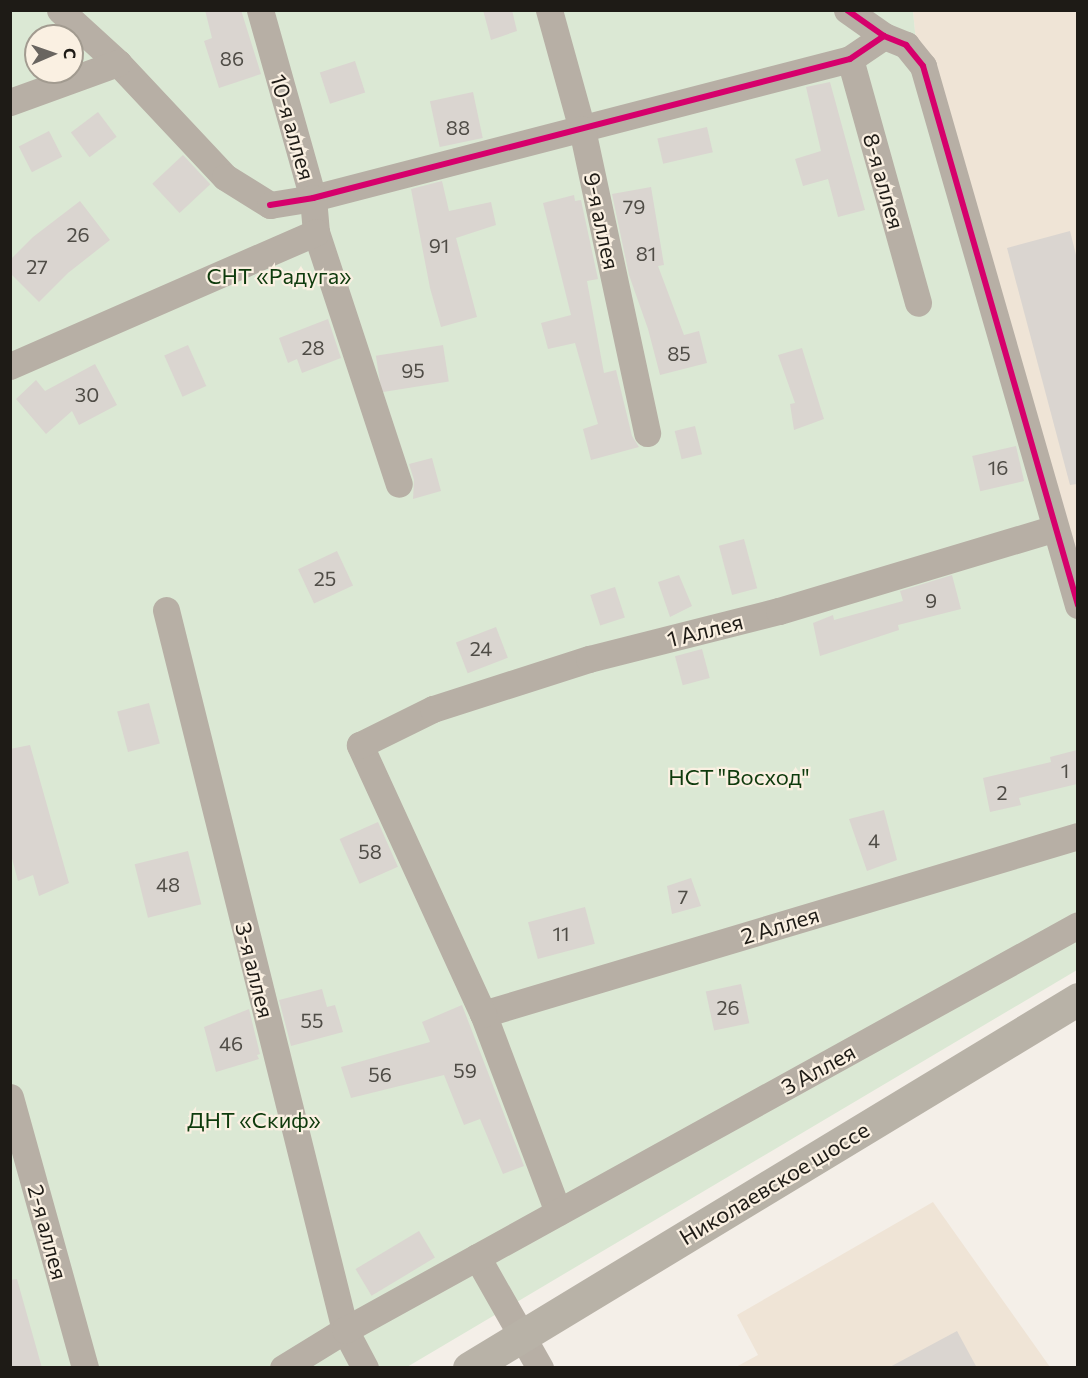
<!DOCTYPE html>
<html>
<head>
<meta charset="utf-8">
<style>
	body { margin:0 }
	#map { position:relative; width:1088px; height:1378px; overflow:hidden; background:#f4efe8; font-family:Commissioner,sans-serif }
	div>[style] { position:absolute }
	.built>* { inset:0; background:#efe4d6 }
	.green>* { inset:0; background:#dbe8d4 }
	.building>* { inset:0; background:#dad5d0; transform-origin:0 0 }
	.minor>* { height:27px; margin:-13.5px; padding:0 13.5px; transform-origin:13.5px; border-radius:13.5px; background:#b7afa5 }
	.major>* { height:33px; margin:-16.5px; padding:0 16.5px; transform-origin:16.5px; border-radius:16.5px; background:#b8b2a7 }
	.cycleway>* { height:6px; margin:-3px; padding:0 3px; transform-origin:3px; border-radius:3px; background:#d6006c }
	span { translate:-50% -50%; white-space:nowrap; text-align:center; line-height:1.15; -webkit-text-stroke:4.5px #faf0e2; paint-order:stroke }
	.number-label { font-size:20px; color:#4f4c46 }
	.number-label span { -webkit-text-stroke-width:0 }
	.street-label { font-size:22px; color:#1e1b16 }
	.park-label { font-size:22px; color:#0f3b0d }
	.frame { position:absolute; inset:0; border:12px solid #1e1b16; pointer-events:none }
	.north { position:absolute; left:24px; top:24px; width:60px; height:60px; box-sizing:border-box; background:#faf0e2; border:2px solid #a29b90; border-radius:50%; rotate:88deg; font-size:16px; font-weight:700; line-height:24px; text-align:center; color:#1e1b16 }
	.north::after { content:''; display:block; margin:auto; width:21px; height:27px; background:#696560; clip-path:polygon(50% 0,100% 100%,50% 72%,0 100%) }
</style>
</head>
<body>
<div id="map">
	<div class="built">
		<i style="clip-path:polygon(913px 11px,1077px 11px,1077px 566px,916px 42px)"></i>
		<i style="clip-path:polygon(933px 1202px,1050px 1367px,734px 1368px,758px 1355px,737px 1315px)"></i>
	</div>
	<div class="green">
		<i style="clip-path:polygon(evenodd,10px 11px,913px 11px,916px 42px,1077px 566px,1077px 970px,407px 1367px,11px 1367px,10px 11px,36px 36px,72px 36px,72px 72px,36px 72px,36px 36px)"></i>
	</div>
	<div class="building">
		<i style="clip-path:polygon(205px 10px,241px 10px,261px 74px,219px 88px,204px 41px,212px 38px)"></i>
		<i style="clip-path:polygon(483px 10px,512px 10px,517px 31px,491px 40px)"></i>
		<i style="left:355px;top:61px;width:33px;height:37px;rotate:72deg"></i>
		<i style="clip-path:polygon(830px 82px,865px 210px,838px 217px,828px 179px,803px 186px,795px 159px,821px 151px,806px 87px)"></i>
		<i style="left:473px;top:92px;width:47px;height:44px;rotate:78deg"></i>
		<i style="left:98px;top:112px;width:31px;height:34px;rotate:53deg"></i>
		<i style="left:707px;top:127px;width:26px;height:51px;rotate:77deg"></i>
		<i style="left:49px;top:131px;width:29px;height:34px;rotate:63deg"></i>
		<i style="left:183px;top:155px;width:40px;height:42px;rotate:47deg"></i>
		<i style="clip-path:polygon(442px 181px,449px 211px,491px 202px,496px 225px,456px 238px,477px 317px,441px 327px,430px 288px,411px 189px)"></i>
		<i style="clip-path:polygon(651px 187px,664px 265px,658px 266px,684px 335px,699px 331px,707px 363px,660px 375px,648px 329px,629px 275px,612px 194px)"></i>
		<i style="clip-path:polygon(574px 195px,575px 201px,581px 200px,598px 279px,587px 281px,604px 373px,616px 370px,632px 436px,639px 447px,591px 460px,583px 429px,598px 424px,575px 343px,548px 349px,541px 323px,571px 315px,543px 203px)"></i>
		<i style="clip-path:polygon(80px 201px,110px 240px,68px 273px,39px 302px,10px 273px,10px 260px,33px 237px)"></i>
		<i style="clip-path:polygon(1070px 231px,1077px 259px,1077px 484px,1070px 485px,1007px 248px)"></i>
		<i style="clip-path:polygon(328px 319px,341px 358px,302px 373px,297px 359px,288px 363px,279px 338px)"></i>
		<i style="left:188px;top:345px;width:45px;height:26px;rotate:66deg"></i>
		<i style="left:443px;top:345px;width:37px;height:68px;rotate:81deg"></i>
		<i style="clip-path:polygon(802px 348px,824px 419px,794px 430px,790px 404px,795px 403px,778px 355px)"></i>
		<i style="clip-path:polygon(95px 364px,117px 405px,79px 425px,72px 411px,46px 434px,16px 399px,36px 380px,45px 391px)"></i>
		<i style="left:695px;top:426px;width:29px;height:21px;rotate:76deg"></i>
		<i style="left:1016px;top:446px;width:36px;height:45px;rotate:77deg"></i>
		<i style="clip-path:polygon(432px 458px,441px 491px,413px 499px,414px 480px,409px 464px)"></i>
		<i style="left:744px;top:539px;width:51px;height:26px;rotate:75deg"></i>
		<i style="left:337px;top:551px;width:38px;height:43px;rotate:65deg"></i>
		<i style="clip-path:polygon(679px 575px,692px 606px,670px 617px,658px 582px)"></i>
		<i style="clip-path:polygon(952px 575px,961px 609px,898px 625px,899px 630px,820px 656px,813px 623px,833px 615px,834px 620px,903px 601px,900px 591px)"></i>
		<i style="left:615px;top:587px;width:32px;height:26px;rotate:72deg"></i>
		<i style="left:496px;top:627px;width:33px;height:43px;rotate:69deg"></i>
		<i style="left:702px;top:649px;width:30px;height:28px;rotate:75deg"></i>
		<i style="left:149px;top:703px;width:42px;height:33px;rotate:75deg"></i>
		<i style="clip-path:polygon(30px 745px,69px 883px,39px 896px,33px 875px,18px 881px,10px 851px,10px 749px)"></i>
		<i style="clip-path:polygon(1077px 750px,1077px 784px,1019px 798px,1021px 805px,990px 812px,983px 778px,1051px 762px,1050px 757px)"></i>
		<i style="clip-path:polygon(884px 810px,897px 860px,867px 871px,849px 819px)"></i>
		<i style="left:378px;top:822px;width:49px;height:42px;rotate:66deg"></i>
		<i style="left:188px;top:851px;width:55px;height:55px;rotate:76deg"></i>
		<i style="clip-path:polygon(691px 878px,701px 906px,672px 914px,667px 886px)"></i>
		<i style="left:585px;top:907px;width:38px;height:59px;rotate:75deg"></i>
		<i style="left:741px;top:984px;width:40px;height:36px;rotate:78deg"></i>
		<i style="clip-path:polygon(322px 989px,327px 1007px,335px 1005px,343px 1032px,291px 1046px,279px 1000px)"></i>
		<i style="clip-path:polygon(462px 1005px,524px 1166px,503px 1174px,480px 1119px,464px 1125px,444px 1075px,351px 1098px,341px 1067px,430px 1042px,422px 1022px)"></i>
		<i style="clip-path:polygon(249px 1009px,260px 1054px,257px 1055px,259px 1059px,216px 1072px,204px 1027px)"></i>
		<i style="left:419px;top:1231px;width:31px;height:74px;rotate:59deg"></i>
		<i style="clip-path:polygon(17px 1279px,42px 1368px,10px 1368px,10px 1280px)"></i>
		<i style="clip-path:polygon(957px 1331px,977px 1368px,888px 1368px)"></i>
	</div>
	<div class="minor">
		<i style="left:60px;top:10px;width:79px;rotate:42.4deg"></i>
		<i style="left:118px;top:63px;width:156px;rotate:46.8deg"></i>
		<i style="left:225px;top:177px;width:53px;rotate:31.9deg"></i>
		<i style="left:270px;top:205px;width:44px;rotate:-9.2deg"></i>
		<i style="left:313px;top:198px;width:555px;rotate:-14.51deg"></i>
		<i style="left:850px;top:59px;width:41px;rotate:-34.1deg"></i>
		<i style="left:260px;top:10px;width:195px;rotate:74.3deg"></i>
		<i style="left:313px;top:198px;width:34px;rotate:85deg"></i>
		<i style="left:316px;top:232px;width:265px;rotate:71.8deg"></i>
		<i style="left:549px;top:10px;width:123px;rotate:74.5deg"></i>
		<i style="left:582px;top:129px;width:311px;rotate:77.9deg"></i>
		<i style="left:847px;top:10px;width:45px;rotate:35.1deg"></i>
		<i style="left:884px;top:36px;width:24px;rotate:22deg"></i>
		<i style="left:906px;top:45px;width:27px;rotate:51deg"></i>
		<i style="left:923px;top:66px;width:561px;rotate:73.96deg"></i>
		<i style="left:850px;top:59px;width:253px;rotate:74.4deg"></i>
		<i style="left:10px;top:102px;width:115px;rotate:-19.9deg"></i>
		<i style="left:10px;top:366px;width:334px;rotate:-23.6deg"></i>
		<i style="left:166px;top:610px;width:742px;rotate:76.04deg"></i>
		<i style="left:345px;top:1330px;width:43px;rotate:62.2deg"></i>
		<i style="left:483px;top:1014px;width:621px;rotate:-16.66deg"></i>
		<i style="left:10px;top:1097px;width:281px;rotate:74.5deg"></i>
		<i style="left:558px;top:1212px;width:212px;rotate:-110.7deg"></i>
		<i style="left:483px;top:1014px;width:296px;rotate:-114.6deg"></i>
		<i style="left:360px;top:745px;width:81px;rotate:-26.3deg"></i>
		<i style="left:433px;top:709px;width:164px;rotate:-17.8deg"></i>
		<i style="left:589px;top:659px;width:196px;rotate:-14.2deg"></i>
		<i style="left:779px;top:611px;width:288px;rotate:-16.7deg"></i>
		<i style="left:477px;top:1257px;width:128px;rotate:60.4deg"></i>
		<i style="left:283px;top:1368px;width:73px;rotate:-31.5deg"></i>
		<i style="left:345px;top:1330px;width:837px;rotate:-28.92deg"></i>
	</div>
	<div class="major">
		<i style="left:469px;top:1368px;width:712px;rotate:-31.21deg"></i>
	</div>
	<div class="cycleway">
		<i style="left:847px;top:10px;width:45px;rotate:35.1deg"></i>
		<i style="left:884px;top:36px;width:24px;rotate:22deg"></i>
		<i style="left:906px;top:45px;width:27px;rotate:51deg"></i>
		<i style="left:923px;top:66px;width:561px;rotate:73.96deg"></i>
		<i style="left:270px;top:205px;width:44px;rotate:-9.2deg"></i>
		<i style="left:313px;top:198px;width:555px;rotate:-14.51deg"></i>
		<i style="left:850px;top:59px;width:41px;rotate:-34.1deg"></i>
	</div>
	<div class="number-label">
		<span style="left:232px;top:58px">86</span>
		<span style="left:458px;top:127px">88</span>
		<span style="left:634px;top:206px">79</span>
		<span style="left:78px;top:234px">26</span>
		<span style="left:439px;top:245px">91</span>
		<span style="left:646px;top:253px">81</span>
		<span style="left:37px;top:266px">27</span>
		<span style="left:313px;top:347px">28</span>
		<span style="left:679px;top:353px">85</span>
		<span style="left:413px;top:370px">95</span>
		<span style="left:87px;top:394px">30</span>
		<span style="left:998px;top:467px">16</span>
		<span style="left:325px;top:578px">25</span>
		<span style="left:931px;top:600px">9</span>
		<span style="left:481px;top:648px">24</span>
		<span style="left:1065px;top:770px">1</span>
		<span style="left:1002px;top:792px">2</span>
		<span style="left:874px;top:840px">4</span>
		<span style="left:370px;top:851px">58</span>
		<span style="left:168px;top:884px">48</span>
		<span style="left:683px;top:896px">7</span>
		<span style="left:561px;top:933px">11</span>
		<span style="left:728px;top:1007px">26</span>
		<span style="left:312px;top:1020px">55</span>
		<span style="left:231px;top:1043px">46</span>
		<span style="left:465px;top:1070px">59</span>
		<span style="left:380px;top:1074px">56</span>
	</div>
	<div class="street-label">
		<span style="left:293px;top:127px;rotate:74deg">10-я аллея</span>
		<span style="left:884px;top:181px;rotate:74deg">8-я аллея</span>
		<span style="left:602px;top:221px;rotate:78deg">9-я аллея</span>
		<span style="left:705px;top:630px;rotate:-14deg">1 Аллея</span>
		<span style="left:780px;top:925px;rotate:-17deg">2 Аллея</span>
		<span style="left:255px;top:970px;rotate:76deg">3-я аллея</span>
		<span style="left:818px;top:1069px;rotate:-29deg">3 Аллея</span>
		<span style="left:774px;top:1183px;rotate:-31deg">Николаевское шоссе</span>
		<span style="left:48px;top:1232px;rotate:75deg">2-я аллея</span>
	</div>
	<div class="park-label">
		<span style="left:279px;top:276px">СНТ «Радуга»</span>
		<span style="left:739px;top:777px">НСТ "Восход"</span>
		<span style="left:254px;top:1120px">ДНТ «Скиф»</span>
	</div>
	<div class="frame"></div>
	<div class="north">С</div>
</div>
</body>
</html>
